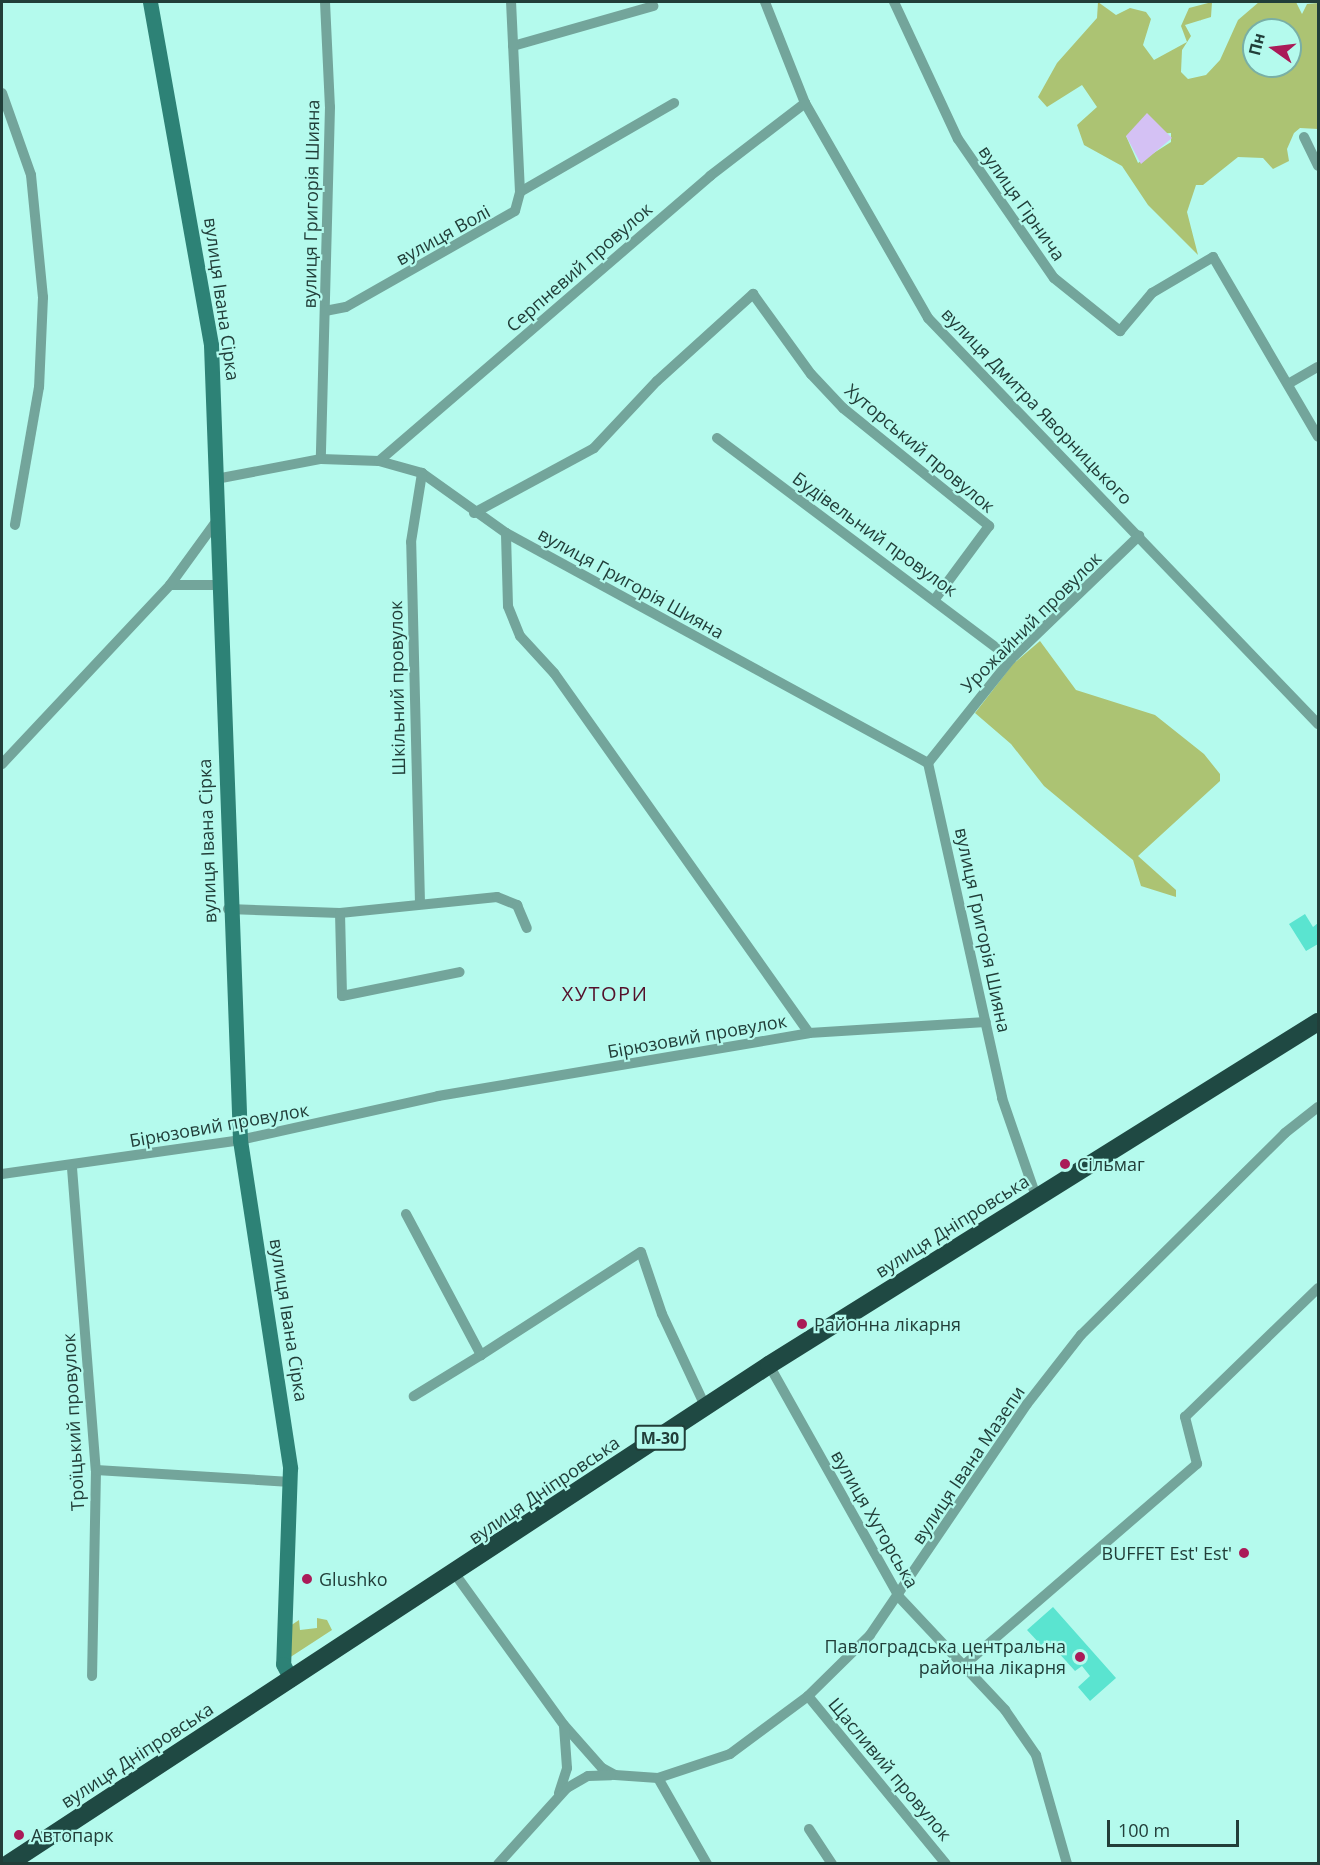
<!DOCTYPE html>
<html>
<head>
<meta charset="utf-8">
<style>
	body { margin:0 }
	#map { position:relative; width:1320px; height:1865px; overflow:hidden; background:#b4faed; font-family:"Open Sans",sans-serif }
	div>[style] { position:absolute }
	.green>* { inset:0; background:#acc373 }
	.water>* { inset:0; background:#d4c1f4 }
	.building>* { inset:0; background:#5ae4d0 }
	.street>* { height:10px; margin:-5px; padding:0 5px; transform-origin:5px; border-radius:5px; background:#73a59b }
	.secondary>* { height:15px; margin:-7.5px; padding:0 7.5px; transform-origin:7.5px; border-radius:7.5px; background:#2d8276 }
	.highway>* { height:18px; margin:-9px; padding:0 9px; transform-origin:9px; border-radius:9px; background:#1f4943 }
	.dots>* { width:16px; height:16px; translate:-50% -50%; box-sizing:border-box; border:3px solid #b4faed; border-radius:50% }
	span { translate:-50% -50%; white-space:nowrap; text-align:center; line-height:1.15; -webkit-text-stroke:4.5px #b4faed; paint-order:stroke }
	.shield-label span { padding:2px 4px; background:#b4faed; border:2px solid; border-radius:4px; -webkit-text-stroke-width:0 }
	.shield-label { font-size:16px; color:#213e39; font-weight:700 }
	.street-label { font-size:18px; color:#213e39 }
	.poi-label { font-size:18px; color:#213e39 }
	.left { translate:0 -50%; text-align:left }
	.right { translate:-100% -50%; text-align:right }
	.neighbourhood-label { font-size:20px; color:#54112b; letter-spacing:1.5px }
	.frame { position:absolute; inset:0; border:3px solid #213e39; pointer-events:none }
	.north { position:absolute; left:1242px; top:18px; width:60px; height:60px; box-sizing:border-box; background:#b4faed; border:2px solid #79afa5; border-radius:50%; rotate:284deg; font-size:16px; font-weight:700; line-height:24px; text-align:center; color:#213e39 }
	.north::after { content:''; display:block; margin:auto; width:21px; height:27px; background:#aa1b58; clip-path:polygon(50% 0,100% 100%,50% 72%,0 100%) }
	.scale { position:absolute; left:1107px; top:1820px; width:132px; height:27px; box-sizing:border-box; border:3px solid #213e39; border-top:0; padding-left:8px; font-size:18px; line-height:21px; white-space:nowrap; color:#213e39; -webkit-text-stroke:4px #b4faed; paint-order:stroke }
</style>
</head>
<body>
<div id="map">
	<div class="green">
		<i style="clip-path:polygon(evenodd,1098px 2px,1116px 15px,1130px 8px,1146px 12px,1151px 19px,1143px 45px,1154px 60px,1187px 42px,1181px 26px,1189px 8px,1212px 2px,1211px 17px,1185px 25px,1191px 36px,1182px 50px,1181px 72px,1188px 79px,1206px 75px,1220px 60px,1238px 20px,1259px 2px,1296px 2px,1302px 14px,1307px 4px,1318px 3px,1318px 129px,1300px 128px,1294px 133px,1287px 149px,1289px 161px,1273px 169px,1263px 158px,1238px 157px,1203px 185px,1196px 185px,1187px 212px,1198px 255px,1148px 205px,1122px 166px,1084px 145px,1077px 125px,1097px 107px,1082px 85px,1047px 107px,1038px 97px,1057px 63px,1097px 18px,1098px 2px,1254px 30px,1290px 30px,1290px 66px,1254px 66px,1254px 30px,1098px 2px,1171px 133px,1171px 142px,1138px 163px,1126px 136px,1171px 133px)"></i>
		<i style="clip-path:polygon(1040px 641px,1076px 690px,1155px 715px,1204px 754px,1220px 774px,1220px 781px,1138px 856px,1176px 890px,1176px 897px,1141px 886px,1133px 860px,1044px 786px,1011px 744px,975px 713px,1013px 664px)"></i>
		<i style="clip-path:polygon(317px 1618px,327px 1620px,332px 1630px,289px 1658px,290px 1626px,299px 1620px,300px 1630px,317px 1628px)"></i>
	</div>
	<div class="water">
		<i style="clip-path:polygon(1147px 113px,1172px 138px,1141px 164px,1126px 136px)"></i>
	</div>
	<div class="building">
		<i style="clip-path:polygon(1305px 914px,1313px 927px,1318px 923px,1318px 944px,1306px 951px,1289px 924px)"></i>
		<i style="clip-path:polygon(1053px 1607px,1116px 1678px,1090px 1701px,1078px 1687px,1090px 1676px,1082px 1666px,1075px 1671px,1047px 1640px,1041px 1645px,1027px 1630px)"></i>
	</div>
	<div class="street">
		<i style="left:325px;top:2px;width:105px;rotate:87.3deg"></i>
		<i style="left:330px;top:107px;width:352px;rotate:91.5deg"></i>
		<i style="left:321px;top:459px;width:58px;rotate:2deg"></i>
		<i style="left:379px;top:461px;width:45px;rotate:15.6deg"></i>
		<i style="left:422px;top:473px;width:103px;rotate:35.5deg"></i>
		<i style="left:506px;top:533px;width:481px;rotate:28.6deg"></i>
		<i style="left:928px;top:763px;width:343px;rotate:77.5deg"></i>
		<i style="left:1002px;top:1098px;width:107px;rotate:70.9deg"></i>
		<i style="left:765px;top:2px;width:109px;rotate:68.4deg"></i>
		<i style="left:805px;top:103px;width:248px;rotate:60.2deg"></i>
		<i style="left:928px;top:318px;width:563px;rotate:46.15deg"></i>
		<i style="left:894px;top:2px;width:151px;rotate:65deg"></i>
		<i style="left:958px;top:139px;width:169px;rotate:55.4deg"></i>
		<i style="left:1054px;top:278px;width:85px;rotate:38.8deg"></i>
		<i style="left:1120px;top:331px;width:50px;rotate:-49.9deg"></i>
		<i style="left:1152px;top:293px;width:71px;rotate:-30.5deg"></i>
		<i style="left:1213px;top:257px;width:208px;rotate:59.7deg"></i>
		<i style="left:513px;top:46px;width:146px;rotate:-15.9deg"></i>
		<i style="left:2px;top:93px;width:87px;rotate:70.5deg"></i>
		<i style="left:31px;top:175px;width:123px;rotate:84.4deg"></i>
		<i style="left:43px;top:297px;width:90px;rotate:92.5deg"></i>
		<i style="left:39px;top:387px;width:140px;rotate:99.9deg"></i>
		<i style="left:1304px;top:137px;width:32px;rotate:64deg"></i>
		<i style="left:520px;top:192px;width:178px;rotate:-30deg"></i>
		<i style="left:325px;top:311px;width:21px;rotate:-11deg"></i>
		<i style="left:346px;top:307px;width:194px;rotate:-29.6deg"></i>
		<i style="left:515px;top:211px;width:20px;rotate:-75deg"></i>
		<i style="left:520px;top:192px;width:190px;rotate:-92.7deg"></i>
		<i style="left:1288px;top:384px;width:34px;rotate:-30deg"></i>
		<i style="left:717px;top:438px;width:368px;rotate:36.9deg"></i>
		<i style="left:379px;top:461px;width:437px;rotate:-40.7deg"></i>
		<i style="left:710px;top:176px;width:120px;rotate:-37.5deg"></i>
		<i style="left:216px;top:479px;width:107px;rotate:-10.8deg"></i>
		<i style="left:474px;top:513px;width:136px;rotate:-28.4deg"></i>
		<i style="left:594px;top:448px;width:92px;rotate:-46.8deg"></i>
		<i style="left:657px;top:381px;width:130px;rotate:-42.2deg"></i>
		<i style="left:753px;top:294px;width:99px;rotate:54.1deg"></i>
		<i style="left:811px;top:374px;width:47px;rotate:46.7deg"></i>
		<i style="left:843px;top:408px;width:188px;rotate:38.9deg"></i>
		<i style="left:989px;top:526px;width:91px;rotate:126.5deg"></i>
		<i style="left:170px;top:585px;width:50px"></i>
		<i style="left:928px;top:763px;width:133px;rotate:-51.4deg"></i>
		<i style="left:1011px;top:659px;width:178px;rotate:-43.9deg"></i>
		<i style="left:2px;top:764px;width:245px;rotate:-46.8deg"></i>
		<i style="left:170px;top:585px;width:82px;rotate:-54deg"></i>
		<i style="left:420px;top:903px;width:361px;rotate:-91.4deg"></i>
		<i style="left:411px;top:542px;width:70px;rotate:-80.9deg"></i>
		<i style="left:228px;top:909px;width:112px;rotate:2deg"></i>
		<i style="left:340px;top:913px;width:158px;rotate:-5.8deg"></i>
		<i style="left:497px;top:897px;width:22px;rotate:22deg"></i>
		<i style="left:517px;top:905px;width:25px;rotate:67deg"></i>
		<i style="left:340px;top:913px;width:83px;rotate:88.6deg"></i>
		<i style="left:342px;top:996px;width:120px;rotate:-11.5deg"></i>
		<i style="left:809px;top:1033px;width:177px;rotate:-3.6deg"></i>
		<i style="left:72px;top:1168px;width:303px;rotate:85.5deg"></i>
		<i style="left:96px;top:1470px;width:206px;rotate:91.1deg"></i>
		<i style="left:2px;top:1174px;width:240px;rotate:-8.1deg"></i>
		<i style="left:240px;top:1140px;width:203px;rotate:-12.5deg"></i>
		<i style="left:438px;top:1096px;width:376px;rotate:-9.6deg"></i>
		<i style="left:809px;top:1033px;width:441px;rotate:-125.3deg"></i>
		<i style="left:554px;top:673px;width:50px;rotate:-132.6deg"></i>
		<i style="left:520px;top:636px;width:32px;rotate:-112deg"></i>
		<i style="left:508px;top:606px;width:73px;rotate:-91.6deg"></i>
		<i style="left:406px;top:1214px;width:160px;rotate:62deg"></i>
		<i style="left:481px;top:1355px;width:79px;rotate:148.5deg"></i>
		<i style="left:481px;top:1355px;width:190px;rotate:-32.8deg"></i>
		<i style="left:641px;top:1252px;width:65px;rotate:71.3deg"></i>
		<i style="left:662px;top:1314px;width:102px;rotate:64.9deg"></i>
		<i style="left:769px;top:1365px;width:267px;rotate:60.7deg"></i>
		<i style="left:900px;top:1598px;width:154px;rotate:46.8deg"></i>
		<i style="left:1005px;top:1710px;width:55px;rotate:55.4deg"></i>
		<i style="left:1036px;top:1755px;width:113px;rotate:74.1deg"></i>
		<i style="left:96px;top:1470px;width:195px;rotate:3.5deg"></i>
		<i style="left:455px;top:1574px;width:186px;rotate:54.2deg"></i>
		<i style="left:564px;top:1725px;width:57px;rotate:48.5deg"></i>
		<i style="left:602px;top:1768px;width:15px;rotate:28deg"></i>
		<i style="left:615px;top:1775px;width:43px;rotate:4deg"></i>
		<i style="left:658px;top:1778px;width:76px;rotate:-18.4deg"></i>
		<i style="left:730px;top:1754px;width:97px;rotate:-36.6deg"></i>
		<i style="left:808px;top:1696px;width:87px;rotate:-44.5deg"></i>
		<i style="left:870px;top:1635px;width:279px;rotate:-55.8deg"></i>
		<i style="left:1027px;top:1404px;width:88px;rotate:-52deg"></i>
		<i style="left:1081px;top:1335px;width:287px;rotate:-44.7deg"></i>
		<i style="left:1285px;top:1133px;width:42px;rotate:-38.2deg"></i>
		<i style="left:964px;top:1665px;width:308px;rotate:-40.8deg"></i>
		<i style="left:1197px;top:1464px;width:49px;rotate:-104.3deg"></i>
		<i style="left:1185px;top:1417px;width:185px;rotate:-44.1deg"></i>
		<i style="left:808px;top:1696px;width:217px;rotate:50.6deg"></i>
		<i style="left:658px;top:1778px;width:99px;rotate:60.3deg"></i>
		<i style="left:559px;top:1793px;width:26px;rotate:-72deg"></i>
		<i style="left:567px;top:1768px;width:42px;rotate:-94.1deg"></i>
		<i style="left:809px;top:1829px;width:42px;rotate:56.7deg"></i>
		<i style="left:498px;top:1864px;width:103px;rotate:-47.8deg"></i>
		<i style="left:567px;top:1788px;width:24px;rotate:-30deg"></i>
		<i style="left:588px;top:1776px;width:23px;rotate:-2deg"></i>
	</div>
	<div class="secondary">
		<i style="left:150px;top:2px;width:348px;rotate:79.9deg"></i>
		<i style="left:211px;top:345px;width:796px;rotate:87.91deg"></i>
		<i style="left:240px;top:1140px;width:332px;rotate:81.3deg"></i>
		<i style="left:290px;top:1468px;width:196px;rotate:92deg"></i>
		<i style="left:283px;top:1664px;width:17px;rotate:62deg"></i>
	</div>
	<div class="highway">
		<i style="left:8px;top:1864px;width:910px;rotate:-33.25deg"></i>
		<i style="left:769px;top:1365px;width:647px;rotate:-32deg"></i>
	</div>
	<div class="dots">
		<i style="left:1065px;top:1164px;background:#aa1b58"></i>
		<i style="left:802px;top:1324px;background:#aa1b58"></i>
		<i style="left:1244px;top:1553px;background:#aa1b58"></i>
		<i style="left:307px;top:1579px;background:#aa1b58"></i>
		<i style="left:1080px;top:1657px;background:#aa1b58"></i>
		<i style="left:19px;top:1835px;background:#aa1b58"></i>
	</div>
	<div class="shield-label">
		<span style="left:660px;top:1438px">М-30</span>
	</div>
	<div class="street-label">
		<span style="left:1022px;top:203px;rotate:55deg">вулиця Гірнича</span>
		<span style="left:311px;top:204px;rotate:-89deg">вулиця Григорія Шияна</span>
		<span style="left:443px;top:235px;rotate:-29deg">вулиця Волі</span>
		<span style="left:579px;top:267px;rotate:-41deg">Серпневий провулок</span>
		<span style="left:222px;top:299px;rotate:82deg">вулиця Івана Сірка</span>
		<span style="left:1037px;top:406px;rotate:46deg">вулиця Дмитра Яворницького</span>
		<span style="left:920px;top:448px;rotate:40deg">Хуторський провулок</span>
		<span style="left:875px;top:534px;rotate:36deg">Будівельний провулок</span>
		<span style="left:631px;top:583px;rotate:29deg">вулиця Григорія Шияна</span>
		<span style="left:1031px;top:622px;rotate:-45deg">Урожайний провулок</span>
		<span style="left:397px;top:688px;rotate:-91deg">Шкільний провулок</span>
		<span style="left:207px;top:841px;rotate:-92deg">вулиця Івана Сірка</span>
		<span style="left:983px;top:930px;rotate:78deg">вулиця Григорія Шияна</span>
		<span style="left:697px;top:1036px;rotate:-10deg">Бірюзовий провулок</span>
		<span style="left:219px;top:1125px;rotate:-10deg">Бірюзовий провулок</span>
		<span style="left:952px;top:1226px;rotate:-32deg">вулиця Дніпровська</span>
		<span style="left:289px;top:1320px;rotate:81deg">вулиця Івана Сірка</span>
		<span style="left:73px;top:1422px;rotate:-93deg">Троїцький провулок</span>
		<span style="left:968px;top:1465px;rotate:-56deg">вулиця Івана Мазепи</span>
		<span style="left:544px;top:1490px;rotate:-34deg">вулиця Дніпровська</span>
		<span style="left:875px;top:1519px;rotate:60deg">вулиця Хуторська</span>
		<span style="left:137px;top:1755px;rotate:-33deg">вулиця Дніпровська</span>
		<span style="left:890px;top:1769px;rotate:50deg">Щасливий провулок</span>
	</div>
	<div class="poi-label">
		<span class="left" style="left:1077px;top:1164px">Сільмаг</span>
		<span class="left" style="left:814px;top:1324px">Районна лікарня</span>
		<span class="right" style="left:1232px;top:1553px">BUFFET Est' Est'</span>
		<span class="left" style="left:319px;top:1579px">Glushko</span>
		<span class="right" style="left:1066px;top:1657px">Павлоградська центральна<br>районна лікарня</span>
		<span class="left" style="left:31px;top:1835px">Автопарк</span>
	</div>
	<div class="neighbourhood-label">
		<span style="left:605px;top:993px">ХУТОРИ</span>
	</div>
	<div class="frame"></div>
	<div class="north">Пн</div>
	<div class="scale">100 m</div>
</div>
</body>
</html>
